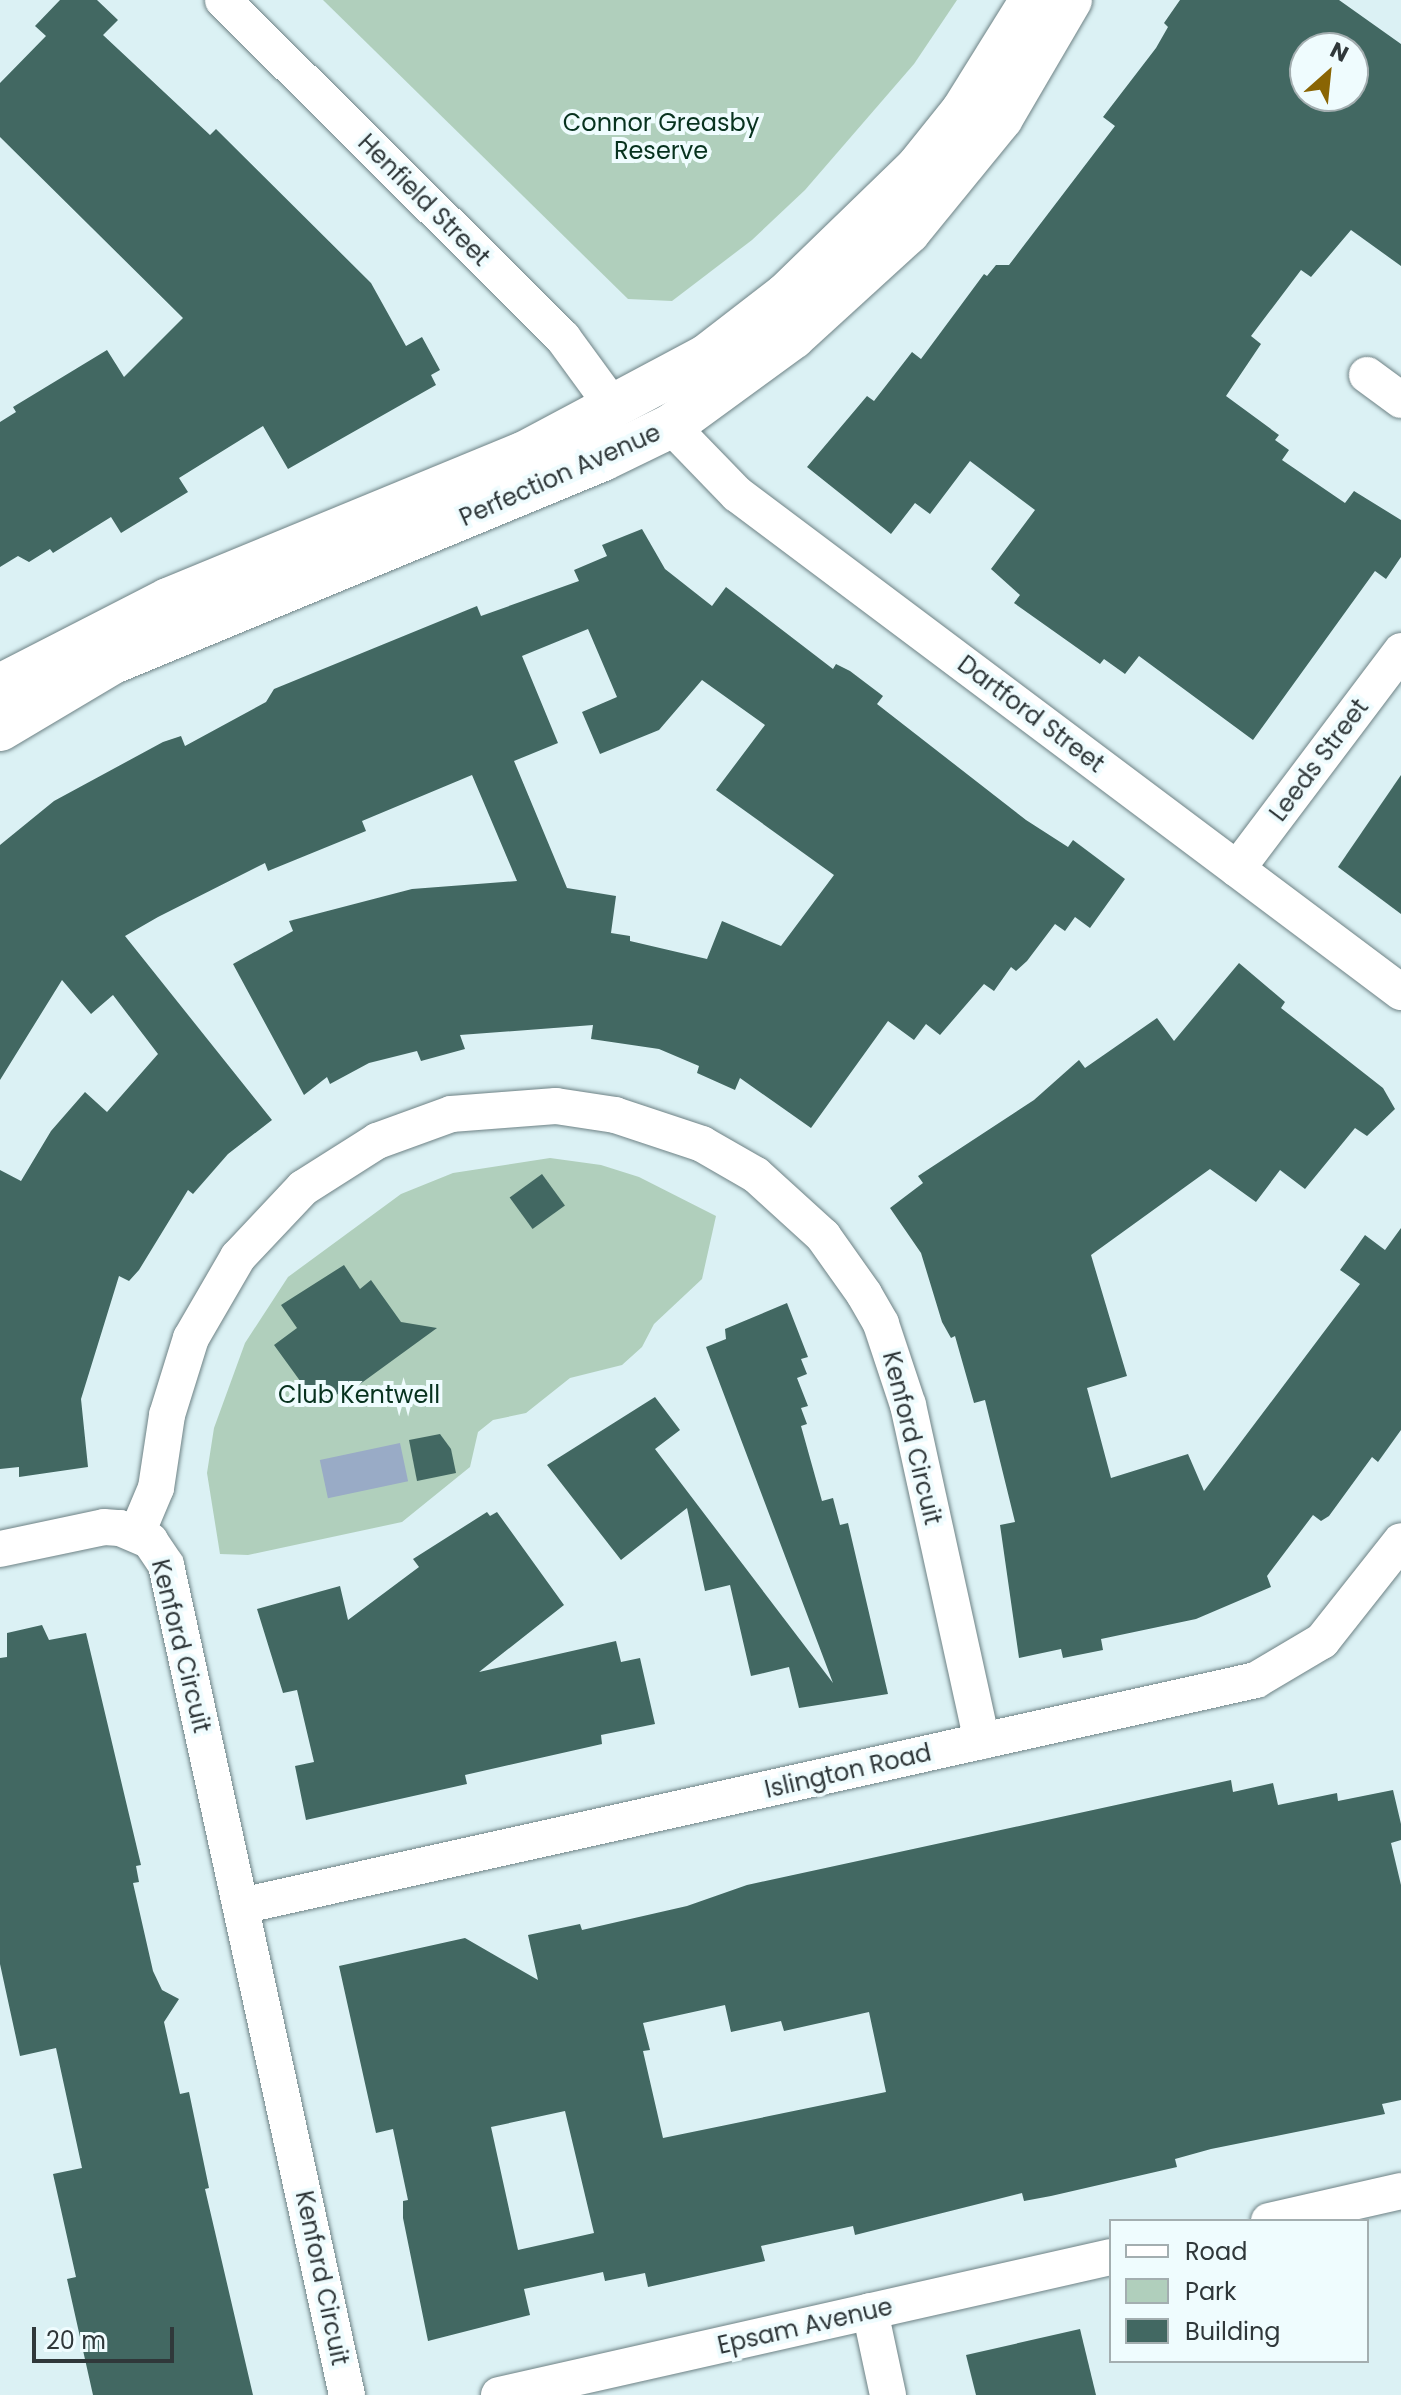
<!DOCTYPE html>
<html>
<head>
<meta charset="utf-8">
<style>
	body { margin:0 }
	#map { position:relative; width:1401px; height:2395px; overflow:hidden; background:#dbf1f4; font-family:Poppins,sans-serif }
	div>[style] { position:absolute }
	.green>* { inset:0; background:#b0cfbc }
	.water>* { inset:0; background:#99abc6; transform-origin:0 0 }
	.building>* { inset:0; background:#426862; transform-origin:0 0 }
	.roads { filter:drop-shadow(0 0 2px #6e8285) drop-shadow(0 0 2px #6e8285) }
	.street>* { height:36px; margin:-18px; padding:0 18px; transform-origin:18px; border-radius:18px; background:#fff }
	.secondary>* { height:44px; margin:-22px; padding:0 22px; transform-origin:22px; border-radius:22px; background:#fff }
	span { translate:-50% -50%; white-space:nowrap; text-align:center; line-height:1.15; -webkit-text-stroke:8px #effcfe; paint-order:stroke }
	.park-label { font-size:24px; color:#07321e }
	.street-label { font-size:24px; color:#30383a }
	.legend { position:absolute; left:1109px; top:2219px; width:260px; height:144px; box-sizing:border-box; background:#effcfe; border:2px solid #a3aeb0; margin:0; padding:10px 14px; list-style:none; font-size:24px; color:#30383a }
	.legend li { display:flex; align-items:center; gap:16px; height:40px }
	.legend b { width:40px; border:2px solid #a3aeb0 }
	.north { position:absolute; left:1289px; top:32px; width:80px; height:80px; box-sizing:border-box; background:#effcfe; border:2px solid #a3aeb0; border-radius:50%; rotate:27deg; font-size:22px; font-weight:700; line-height:32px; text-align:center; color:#30383a }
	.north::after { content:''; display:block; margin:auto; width:28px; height:36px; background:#8a6503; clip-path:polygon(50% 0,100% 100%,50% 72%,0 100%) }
	.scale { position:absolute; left:32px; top:2327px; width:142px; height:36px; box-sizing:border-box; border:4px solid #30383a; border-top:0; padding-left:10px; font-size:24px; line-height:28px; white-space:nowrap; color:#30383a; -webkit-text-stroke:6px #effcfe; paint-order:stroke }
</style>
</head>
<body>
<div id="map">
	<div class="green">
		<i style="clip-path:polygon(323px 0,957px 0,914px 64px,805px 190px,752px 240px,672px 301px,628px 299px)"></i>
		<i style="clip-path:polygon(550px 1158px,601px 1165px,639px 1177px,716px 1216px,702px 1279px,654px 1324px,642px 1347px,622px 1365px,570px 1378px,526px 1413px,493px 1420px,478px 1432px,470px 1467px,402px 1522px,248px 1555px,220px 1554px,207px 1473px,214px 1428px,245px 1343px,288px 1277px,401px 1194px,453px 1173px)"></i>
	</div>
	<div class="water">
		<i style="left:400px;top:1443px;width:39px;height:82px;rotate:78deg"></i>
	</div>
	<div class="building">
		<i style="clip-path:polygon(60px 0,97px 0,118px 20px,103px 35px,210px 135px,216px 129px,371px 283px,406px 346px,422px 337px,440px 370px,431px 375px,436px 385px,288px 469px,263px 426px,179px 478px,188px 492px,121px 533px,111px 517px,53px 553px,50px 549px,29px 562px,18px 556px,0 567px,0 422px,16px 412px,13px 407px,107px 350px,124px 377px,183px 318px,0 137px,0 83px,46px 36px,35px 26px)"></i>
		<i style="clip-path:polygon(evenodd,1180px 0,1339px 0,1401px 44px,1401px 266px,1351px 230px,1311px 277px,1301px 270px,1251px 336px,1261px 344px,1226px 396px,1279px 435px,1275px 440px,1289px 450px,1282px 460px,1345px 503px,1354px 491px,1401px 520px,1401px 557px,1386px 579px,1375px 571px,1253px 740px,1139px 656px,1125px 674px,1104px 659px,1100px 664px,1014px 603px,1020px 595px,991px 569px,1035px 510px,970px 461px,930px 514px,915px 503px,891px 534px,807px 467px,867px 396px,874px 401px,912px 352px,921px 359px,984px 274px,987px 276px,996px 265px,1009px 265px,1115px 126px,1103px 117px,1156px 48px,1168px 27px,1164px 23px,1180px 0,1305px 48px,1353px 48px,1353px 96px,1305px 96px,1305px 48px)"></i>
		<i style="clip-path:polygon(evenodd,642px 529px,665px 569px,712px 606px,726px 587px,833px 669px,836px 664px,850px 671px,883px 696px,877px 704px,1026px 820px,1068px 847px,1073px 840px,1125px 879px,1090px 928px,1075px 917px,1065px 931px,1055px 924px,1027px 961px,1016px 971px,1011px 967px,994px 991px,984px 984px,940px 1035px,926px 1024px,914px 1040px,888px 1021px,811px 1128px,740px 1078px,735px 1090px,697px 1073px,699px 1066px,659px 1049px,591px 1039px,593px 1025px,460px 1035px,465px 1049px,421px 1061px,417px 1051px,369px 1063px,330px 1084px,327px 1077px,304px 1095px,233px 964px,293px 931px,289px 921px,412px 889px,517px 881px,472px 775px,362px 821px,366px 831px,268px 871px,265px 863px,158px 917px,125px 936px,272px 1120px,228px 1154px,193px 1194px,188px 1190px,139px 1270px,129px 1281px,119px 1276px,81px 1399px,88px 1467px,19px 1477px,19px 1467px,0 1469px,0 1170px,21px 1181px,51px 1131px,85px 1092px,107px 1112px,158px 1054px,113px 995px,91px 1014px,62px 980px,0 1080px,0 845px,54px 801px,163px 742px,181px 736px,185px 746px,266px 702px,274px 689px,477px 606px,481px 616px,579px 581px,574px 570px,607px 556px,602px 545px,642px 529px,588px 629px,617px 697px,582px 712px,600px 754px,659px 730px,702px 680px,765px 725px,716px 790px,834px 875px,781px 946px,722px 921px,707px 959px,630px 941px,630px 936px,611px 933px,616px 896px,567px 888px,514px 761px,558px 743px,522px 656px,588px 629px)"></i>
		<i style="clip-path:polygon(1401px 775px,1401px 914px,1338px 867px)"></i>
		<i style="clip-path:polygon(1239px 963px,1285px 1002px,1281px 1008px,1383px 1088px,1395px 1109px,1367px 1136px,1355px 1128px,1305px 1189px,1280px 1170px,1256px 1202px,1210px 1169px,1091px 1255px,1127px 1376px,1087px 1388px,1111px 1478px,1188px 1454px,1204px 1491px,1360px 1284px,1340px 1270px,1365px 1235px,1385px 1250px,1401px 1228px,1401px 1430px,1378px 1462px,1372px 1457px,1329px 1516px,1321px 1521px,1313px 1515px,1267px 1576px,1271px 1587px,1196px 1619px,1101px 1639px,1103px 1650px,1063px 1658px,1061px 1649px,1019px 1658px,1000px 1525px,1015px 1522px,985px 1400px,974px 1403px,955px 1336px,951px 1338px,942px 1322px,921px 1253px,890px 1208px,923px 1183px,918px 1176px,1034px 1100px,1079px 1060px,1085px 1068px,1157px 1018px,1174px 1041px)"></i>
		<i style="left:542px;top:1174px;width:39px;height:40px;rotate:54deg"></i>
		<i style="clip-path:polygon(344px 1265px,360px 1289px,371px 1280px,401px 1322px,437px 1328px,345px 1395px,342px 1391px,319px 1407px,274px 1345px,297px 1328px,281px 1305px)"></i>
		<i style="clip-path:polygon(787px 1303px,808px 1357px,801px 1359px,807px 1374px,797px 1378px,808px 1406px,801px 1408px,807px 1424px,801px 1426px,822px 1501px,833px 1498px,840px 1525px,848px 1523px,888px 1694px,799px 1708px,789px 1667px,751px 1676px,730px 1585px,705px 1591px,687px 1508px,621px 1560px,547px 1465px,655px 1397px,680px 1430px,655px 1449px,833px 1683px,706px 1347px,726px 1339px,725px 1329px)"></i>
		<i style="clip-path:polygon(440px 1434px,451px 1449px,456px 1473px,417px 1481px,409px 1440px)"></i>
		<i style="clip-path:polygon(487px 1512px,490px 1516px,497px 1512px,564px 1605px,479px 1672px,616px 1641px,621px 1662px,640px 1658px,655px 1724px,601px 1735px,602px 1744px,465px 1775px,467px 1784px,306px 1820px,295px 1766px,314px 1762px,297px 1690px,283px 1693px,257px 1609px,340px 1586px,348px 1620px,419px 1567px,413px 1559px)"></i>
		<i style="clip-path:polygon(42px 1625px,49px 1640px,86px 1633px,141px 1865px,136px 1866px,139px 1882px,133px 1883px,153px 1971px,162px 1990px,179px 1999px,164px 2022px,180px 2094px,189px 2092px,209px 2188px,205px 2189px,253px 2395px,93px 2395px,67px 2279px,76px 2277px,53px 2174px,82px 2168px,56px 2048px,20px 2056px,0 1964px,0 1658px,7px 1657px,7px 1633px)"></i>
		<i style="clip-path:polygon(evenodd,1231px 1780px,1233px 1792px,1273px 1783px,1278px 1805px,1337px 1793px,1338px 1801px,1393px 1790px,1401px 1824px,1401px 1840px,1391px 1843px,1401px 1885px,1401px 2100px,1382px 2104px,1385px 2114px,1211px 2149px,1175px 2159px,1177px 2167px,1051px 2196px,1024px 2201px,1022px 2193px,855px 2235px,853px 2226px,761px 2246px,765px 2261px,648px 2287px,645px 2273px,605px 2281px,603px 2272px,524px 2289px,530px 2315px,428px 2341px,403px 2218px,403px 2201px,408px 2200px,393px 2129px,376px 2133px,339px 1966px,465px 1938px,538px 1980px,528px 1935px,580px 1924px,582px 1930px,687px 1906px,747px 1885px,1231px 1780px,725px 2005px,731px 2032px,781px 2021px,784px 2031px,869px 2012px,886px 2092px,663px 2138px,643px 2051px,650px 2050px,643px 2023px,725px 2005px,1231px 1780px,565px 2111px,594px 2233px,518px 2250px,491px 2127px,565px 2111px)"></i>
		<i style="clip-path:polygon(1080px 2329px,1096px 2395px,976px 2395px,966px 2355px)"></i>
	</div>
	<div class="roads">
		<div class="street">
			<i style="left:223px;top:0;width:479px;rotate:44.8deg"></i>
			<i style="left:563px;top:338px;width:88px;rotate:53.8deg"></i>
			<i style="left:1367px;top:375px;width:42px;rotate:36.3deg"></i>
			<i style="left:671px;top:426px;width:95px;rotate:45.9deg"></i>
			<i style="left:737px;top:494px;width:830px;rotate:36.87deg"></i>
			<i style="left:1237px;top:869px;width:273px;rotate:-53deg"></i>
			<i style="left:137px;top:1533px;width:49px;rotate:-67.1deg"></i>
			<i style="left:156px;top:1488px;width:74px;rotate:-81.4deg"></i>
			<i style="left:167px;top:1415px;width:81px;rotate:-72.7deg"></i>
			<i style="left:191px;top:1338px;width:94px;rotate:-59.9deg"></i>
			<i style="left:238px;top:1257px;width:95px;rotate:-46.7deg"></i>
			<i style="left:303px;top:1188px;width:88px;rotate:-32.4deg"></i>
			<i style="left:377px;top:1141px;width:79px;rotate:-20deg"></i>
			<i style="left:451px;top:1114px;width:105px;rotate:-4.4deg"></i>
			<i style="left:556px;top:1106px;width:60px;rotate:8.7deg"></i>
			<i style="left:615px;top:1115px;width:92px;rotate:18.4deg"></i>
			<i style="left:702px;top:1144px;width:62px;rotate:29.9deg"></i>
			<i style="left:756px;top:1175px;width:91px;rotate:42.3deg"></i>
			<i style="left:823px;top:1236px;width:71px;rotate:54.7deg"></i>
			<i style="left:864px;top:1294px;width:34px;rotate:60deg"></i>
			<i style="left:881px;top:1324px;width:85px;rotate:71.6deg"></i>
			<i style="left:908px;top:1405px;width:344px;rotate:77.6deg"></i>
			<i style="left:0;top:1549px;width:106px;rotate:-11.9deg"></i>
			<i style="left:104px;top:1527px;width:16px;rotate:4deg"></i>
			<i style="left:120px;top:1528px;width:33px;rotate:23deg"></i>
			<i style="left:150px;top:1541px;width:29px;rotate:56deg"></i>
			<i style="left:166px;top:1565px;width:850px;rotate:77.7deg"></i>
			<i style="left:241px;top:1906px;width:1040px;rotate:-12.55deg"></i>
			<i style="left:1256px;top:1680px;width:77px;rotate:-30.6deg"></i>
			<i style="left:1322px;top:1641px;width:127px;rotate:-51.7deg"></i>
			<i style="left:1269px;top:2221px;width:135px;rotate:-12.8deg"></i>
			<i style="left:870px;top:2311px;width:86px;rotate:77.9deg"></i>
			<i style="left:499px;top:2395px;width:627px;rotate:-12.71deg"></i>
		</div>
		<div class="secondary">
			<i style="left:0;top:686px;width:189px;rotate:-27.1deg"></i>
			<i style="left:168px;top:600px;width:384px;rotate:-22.4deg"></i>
			<i style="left:523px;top:454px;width:208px;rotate:-28deg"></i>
			<i style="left:707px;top:356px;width:100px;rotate:-37.7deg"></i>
			<i style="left:786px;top:295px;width:184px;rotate:-44.1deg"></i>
			<i style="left:918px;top:167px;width:72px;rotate:-51.2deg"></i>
			<i style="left:963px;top:111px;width:131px;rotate:-58.1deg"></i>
			<i style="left:0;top:729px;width:131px;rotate:-30.7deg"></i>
			<i style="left:113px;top:662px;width:530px;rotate:-22.5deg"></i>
			<i style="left:603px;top:459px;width:76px;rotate:-25.9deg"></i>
			<i style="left:671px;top:426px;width:151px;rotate:-36.1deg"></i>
			<i style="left:793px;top:337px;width:156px;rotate:-42.4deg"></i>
			<i style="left:908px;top:232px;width:147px;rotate:-50.8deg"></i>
			<i style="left:1001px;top:118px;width:137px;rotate:-59.7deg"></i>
		</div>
	</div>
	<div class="park-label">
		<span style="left:661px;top:137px">Connor Greasby<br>Reserve</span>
		<span style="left:359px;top:1395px">Club Kentwell</span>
	</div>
	<div class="street-label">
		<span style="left:424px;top:200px;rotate:45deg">Henfield Street</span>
		<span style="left:560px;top:475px;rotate:-24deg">Perfection Avenue</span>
		<span style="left:1031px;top:714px;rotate:37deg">Dartford Street</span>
		<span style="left:1319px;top:760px;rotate:-53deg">Leeds Street</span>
		<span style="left:912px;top:1438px;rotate:76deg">Kenford Circuit</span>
		<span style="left:181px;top:1646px;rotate:76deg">Kenford Circuit</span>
		<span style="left:848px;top:1771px;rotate:-13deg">Islington Road</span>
		<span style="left:322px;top:2278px;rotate:78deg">Kenford Circuit</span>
		<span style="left:805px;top:2326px;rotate:-13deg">Epsam Avenue</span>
	</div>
	<ul class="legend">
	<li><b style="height:10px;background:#fff"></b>Road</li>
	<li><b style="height:22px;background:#b0cfbc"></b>Park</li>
	<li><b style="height:22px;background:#426862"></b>Building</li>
	</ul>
	<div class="north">N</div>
	<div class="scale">20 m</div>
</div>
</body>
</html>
